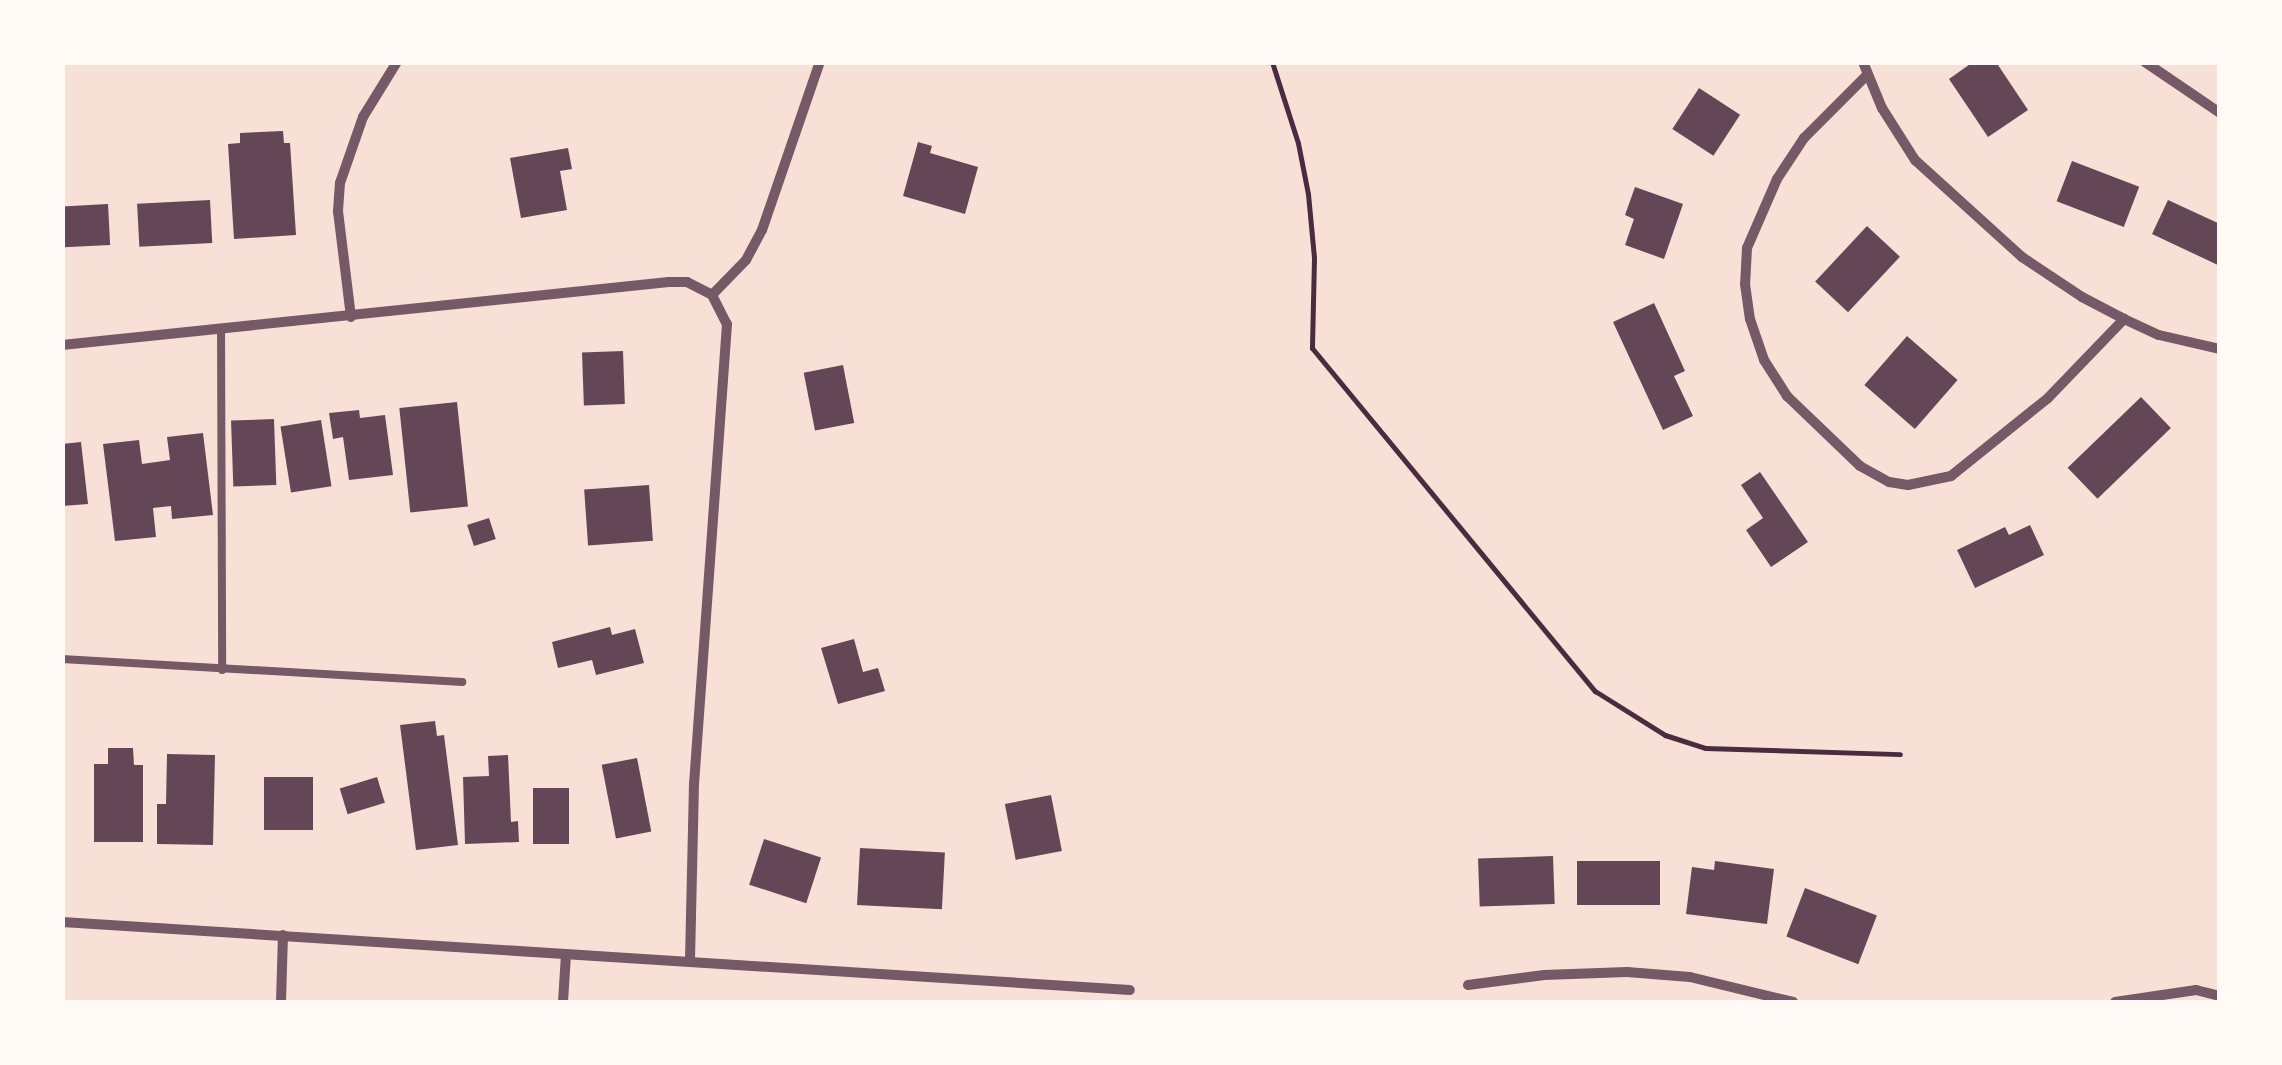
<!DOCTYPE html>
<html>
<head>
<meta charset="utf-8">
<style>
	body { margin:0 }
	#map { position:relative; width:2282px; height:1065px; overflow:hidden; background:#f7e1d7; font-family:Arial,sans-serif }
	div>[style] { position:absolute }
	.building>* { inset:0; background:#644757; transform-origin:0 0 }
	.path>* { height:5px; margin:-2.5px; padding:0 2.5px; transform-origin:2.5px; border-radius:2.5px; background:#4a2c40 }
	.service>* { height:8px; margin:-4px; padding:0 4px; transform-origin:4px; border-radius:4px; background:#755966 }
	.minor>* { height:10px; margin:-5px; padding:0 5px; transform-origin:5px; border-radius:5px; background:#755966 }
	span { translate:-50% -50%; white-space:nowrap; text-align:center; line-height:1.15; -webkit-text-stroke:9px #fffaf5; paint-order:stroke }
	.frame { position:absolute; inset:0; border:65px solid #fffaf5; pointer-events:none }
</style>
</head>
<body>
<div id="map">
	<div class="building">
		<i style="clip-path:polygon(1973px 62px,1996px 62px,2028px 110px,1988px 137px,1949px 79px)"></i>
		<i style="left:1699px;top:88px;width:49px;height:49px;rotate:33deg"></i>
		<i style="clip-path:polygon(283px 131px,284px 143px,290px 143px,296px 235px,234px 239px,228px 144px,240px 143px,240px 133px)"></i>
		<i style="clip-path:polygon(918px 142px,932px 146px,930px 153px,978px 167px,965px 214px,903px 196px)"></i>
		<i style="clip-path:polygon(568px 148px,572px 169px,560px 171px,567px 210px,521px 218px,510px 158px)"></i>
		<i style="left:2072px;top:161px;width:72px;height:43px;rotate:21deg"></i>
		<i style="clip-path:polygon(1635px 187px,1683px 204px,1664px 259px,1625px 245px,1634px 219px,1625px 215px)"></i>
		<i style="left:210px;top:200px;width:43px;height:73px;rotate:87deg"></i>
		<i style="clip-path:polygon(2168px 200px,2220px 224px,2220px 266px,2152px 234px)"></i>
		<i style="left:108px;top:204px;width:41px;height:46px;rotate:87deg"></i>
		<i style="left:1867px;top:226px;width:45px;height:76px;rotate:43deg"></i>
		<i style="clip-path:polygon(1654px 303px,1685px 371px,1674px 376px,1693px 416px,1663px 430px,1613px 322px)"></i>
		<i style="left:1907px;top:336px;width:67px;height:65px;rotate:41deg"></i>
		<i style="left:623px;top:351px;width:53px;height:41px;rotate:88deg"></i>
		<i style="left:843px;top:365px;width:59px;height:40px;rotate:79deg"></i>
		<i style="left:2141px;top:397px;width:43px;height:102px;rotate:46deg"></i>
		<i style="left:457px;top:402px;width:105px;height:58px;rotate:84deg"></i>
		<i style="clip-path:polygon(359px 410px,360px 418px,385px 415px,393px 475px,349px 480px,343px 437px,333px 439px,329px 413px)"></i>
		<i style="left:274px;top:419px;width:66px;height:43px;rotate:88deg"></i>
		<i style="left:321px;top:420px;width:67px;height:41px;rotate:81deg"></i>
		<i style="clip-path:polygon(203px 433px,213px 515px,172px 519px,171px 506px,153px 508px,156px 537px,115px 541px,103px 444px,139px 440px,142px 464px,170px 460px,167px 437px)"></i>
		<i style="clip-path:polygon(81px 442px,88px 504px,62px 506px,62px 444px)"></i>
		<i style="clip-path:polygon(1760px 472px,1808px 542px,1771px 567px,1746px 530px,1763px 518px,1741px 485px)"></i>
		<i style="left:649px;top:485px;width:56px;height:65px;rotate:86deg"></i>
		<i style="left:489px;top:518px;width:22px;height:23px;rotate:72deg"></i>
		<i style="clip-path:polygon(2030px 525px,2044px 555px,1975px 588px,1957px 550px,2005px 527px,2009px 535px)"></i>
		<i style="clip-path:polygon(610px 627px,612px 635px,635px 629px,644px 663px,596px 675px,592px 660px,558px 668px,552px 642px)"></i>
		<i style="clip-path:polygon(854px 639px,863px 672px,878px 668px,885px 691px,838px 704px,821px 648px)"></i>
		<i style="clip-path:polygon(435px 721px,437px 736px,444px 735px,458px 845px,416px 850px,400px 725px)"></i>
		<i style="clip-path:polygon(108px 748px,133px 748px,134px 765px,143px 765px,143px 842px,94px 842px,94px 764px,108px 764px)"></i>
		<i style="clip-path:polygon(167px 754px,215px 755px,213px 845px,157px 844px,157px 804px,166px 804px)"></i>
		<i style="clip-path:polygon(508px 755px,511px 822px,518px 821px,519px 842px,465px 844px,463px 777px,489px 776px,488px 756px)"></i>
		<i style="left:637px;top:758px;width:75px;height:36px;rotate:79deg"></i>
		<i style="left:264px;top:777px;width:49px;height:53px"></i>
		<i style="left:377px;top:777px;width:27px;height:39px;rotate:73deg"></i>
		<i style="left:533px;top:788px;width:36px;height:56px"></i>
		<i style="left:1051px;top:795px;width:57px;height:47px;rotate:79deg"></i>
		<i style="left:764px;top:839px;width:60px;height:48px;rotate:18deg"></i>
		<i style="left:860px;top:848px;width:85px;height:57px;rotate:3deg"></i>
		<i style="left:1553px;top:856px;width:48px;height:75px;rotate:88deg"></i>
		<i style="left:1577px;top:861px;width:83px;height:44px"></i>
		<i style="clip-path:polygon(1715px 861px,1774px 869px,1767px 924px,1686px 914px,1692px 867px,1714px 870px)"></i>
		<i style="left:1805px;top:888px;width:77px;height:52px;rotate:21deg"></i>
	</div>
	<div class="path">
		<i style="left:1272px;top:62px;width:85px;rotate:72.2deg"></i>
		<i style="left:1298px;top:143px;width:52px;rotate:78.9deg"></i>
		<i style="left:1308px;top:194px;width:64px;rotate:84.6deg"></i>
		<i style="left:1314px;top:258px;width:90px;rotate:91.3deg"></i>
		<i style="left:1312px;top:348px;width:445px;rotate:50.5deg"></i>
		<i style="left:1595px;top:691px;width:83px;rotate:32.2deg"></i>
		<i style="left:1665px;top:735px;width:42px;rotate:18deg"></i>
		<i style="left:1705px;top:748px;width:195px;rotate:1.8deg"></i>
	</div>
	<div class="service">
		<i style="left:221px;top:329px;width:341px;rotate:89.8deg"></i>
		<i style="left:62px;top:659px;width:401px;rotate:3.3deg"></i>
	</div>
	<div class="minor">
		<i style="left:1863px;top:62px;width:50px;rotate:67.6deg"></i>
		<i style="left:1882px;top:108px;width:62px;rotate:57.6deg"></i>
		<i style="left:1915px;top:160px;width:144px;rotate:42.2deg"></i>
		<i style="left:2022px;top:257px;width:72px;rotate:33.7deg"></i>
		<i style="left:2082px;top:297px;width:47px;rotate:27.6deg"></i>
		<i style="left:2124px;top:319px;width:38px;rotate:25deg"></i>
		<i style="left:2159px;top:335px;width:63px;rotate:12.9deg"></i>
		<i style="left:2145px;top:62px;width:91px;rotate:34.2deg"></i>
		<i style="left:1867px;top:75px;width:89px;rotate:135deg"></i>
		<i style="left:1804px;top:138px;width:49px;rotate:123.4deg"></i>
		<i style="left:1777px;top:179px;width:75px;rotate:113.5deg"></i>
		<i style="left:1747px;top:248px;width:36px;rotate:93deg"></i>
		<i style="left:1745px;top:284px;width:35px;rotate:82deg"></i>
		<i style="left:1750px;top:319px;width:43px;rotate:71.1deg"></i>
		<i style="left:1764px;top:360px;width:43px;rotate:57.4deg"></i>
		<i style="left:1787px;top:396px;width:101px;rotate:43.8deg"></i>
		<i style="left:1860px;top:466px;width:33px;rotate:29deg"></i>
		<i style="left:1889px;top:482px;width:19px;rotate:9deg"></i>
		<i style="left:1908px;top:485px;width:44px;rotate:-11.8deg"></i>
		<i style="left:1951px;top:476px;width:124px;rotate:-38.8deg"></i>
		<i style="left:2048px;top:398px;width:110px;rotate:-46.1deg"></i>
		<i style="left:712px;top:295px;width:49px;rotate:-45.8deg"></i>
		<i style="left:746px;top:260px;width:34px;rotate:-62deg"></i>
		<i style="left:762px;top:230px;width:178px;rotate:-71deg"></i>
		<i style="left:351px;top:317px;width:107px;rotate:-97deg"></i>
		<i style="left:338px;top:211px;width:28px;rotate:-86deg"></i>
		<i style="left:340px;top:183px;width:70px;rotate:-70.8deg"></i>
		<i style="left:363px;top:117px;width:65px;rotate:-58.3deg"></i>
		<i style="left:62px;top:345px;width:610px;rotate:-5.93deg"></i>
		<i style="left:669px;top:282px;width:18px"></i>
		<i style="left:687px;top:282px;width:28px;rotate:27deg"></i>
		<i style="left:712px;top:295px;width:33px;rotate:63deg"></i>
		<i style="left:727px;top:324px;width:461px;rotate:94.1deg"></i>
		<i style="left:694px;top:784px;width:178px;rotate:91.3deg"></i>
		<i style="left:62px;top:922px;width:1070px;rotate:3.64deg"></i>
		<i style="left:1468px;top:985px;width:77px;rotate:-7.5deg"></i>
		<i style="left:1544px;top:975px;width:83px;rotate:-2.1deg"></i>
		<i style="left:1627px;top:972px;width:63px;rotate:4.5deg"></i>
		<i style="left:1690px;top:977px;width:106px;rotate:13.6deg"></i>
		<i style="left:281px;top:1002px;width:67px;rotate:-88.3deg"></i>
		<i style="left:563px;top:1002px;width:48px;rotate:-86.4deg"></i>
		<i style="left:2115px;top:1002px;width:82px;rotate:-8.4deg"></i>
		<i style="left:2196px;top:990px;width:25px;rotate:14deg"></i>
	</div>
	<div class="frame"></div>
</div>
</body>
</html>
